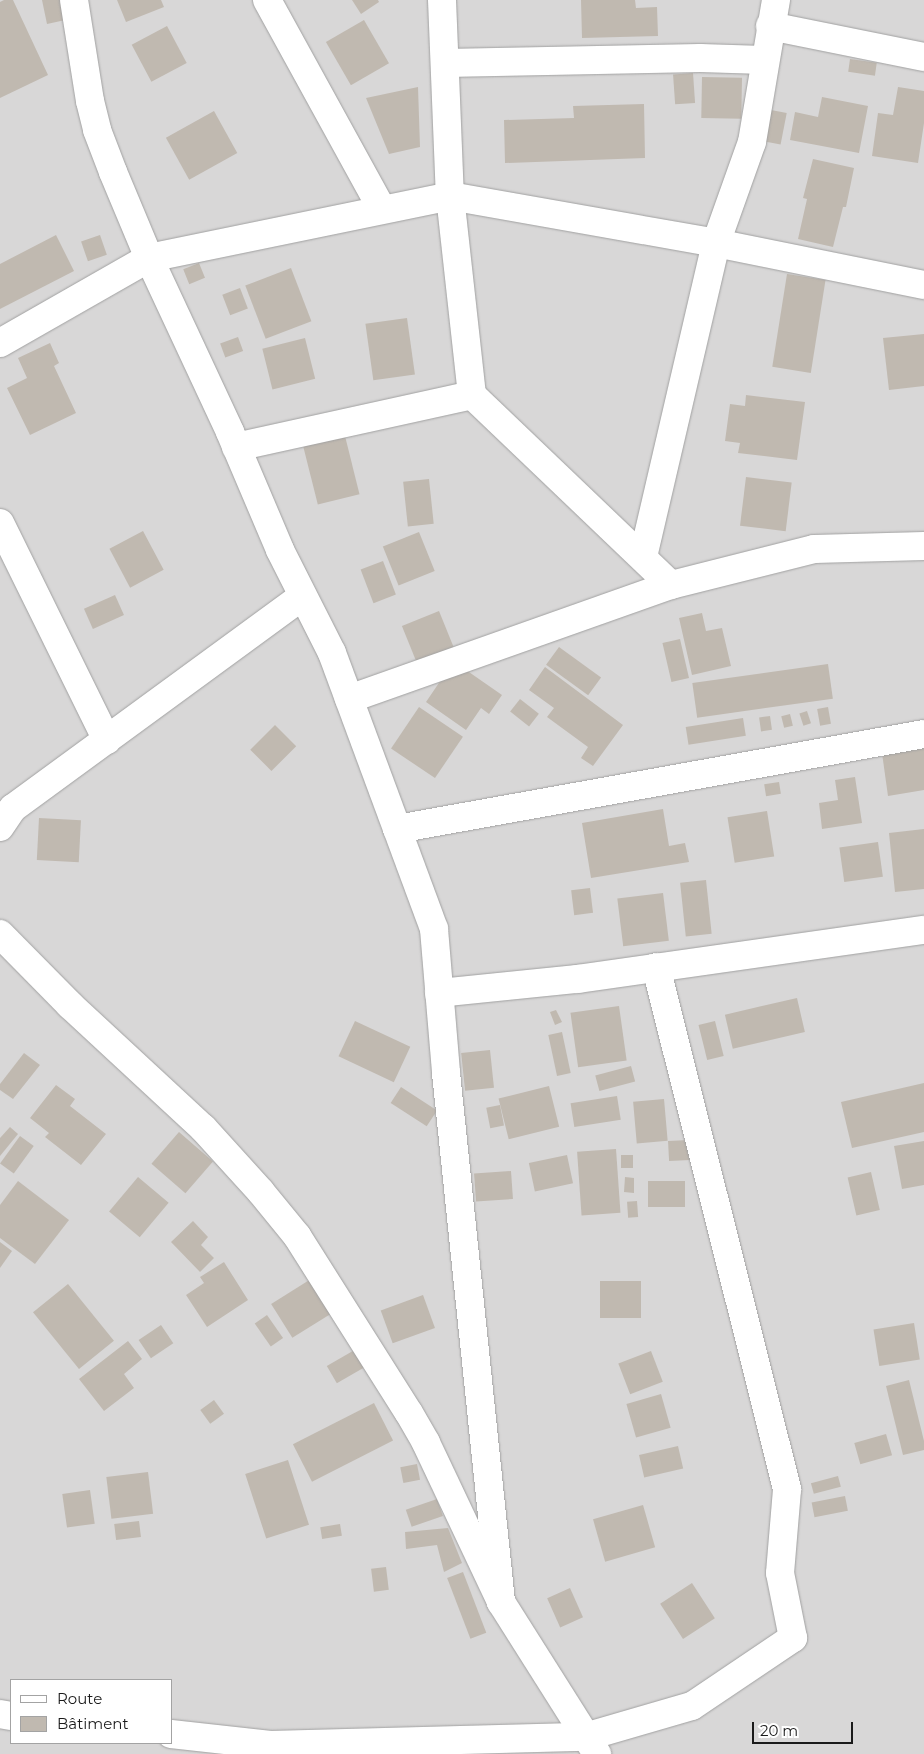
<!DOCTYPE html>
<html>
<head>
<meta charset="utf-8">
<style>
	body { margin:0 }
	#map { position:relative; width:924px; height:1754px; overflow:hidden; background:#eceae0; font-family:Montserrat,sans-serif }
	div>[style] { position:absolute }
	.residential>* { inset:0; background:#d8d7d7 }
	.building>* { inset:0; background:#c0b9b0; transform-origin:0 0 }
	.roads { filter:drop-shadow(0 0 1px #a1a1a1) drop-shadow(0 0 1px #a1a1a1) }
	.minor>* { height:28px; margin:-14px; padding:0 14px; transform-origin:14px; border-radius:14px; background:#fff }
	span { translate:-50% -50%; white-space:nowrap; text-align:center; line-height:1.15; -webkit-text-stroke:4px #fff; paint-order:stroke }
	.legend { position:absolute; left:10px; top:1679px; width:162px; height:65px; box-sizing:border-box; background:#fff; border:1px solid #a3a3a3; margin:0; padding:6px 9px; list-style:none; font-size:15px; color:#1a1a1a }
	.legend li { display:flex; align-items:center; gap:10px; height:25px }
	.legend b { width:25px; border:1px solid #a3a3a3 }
	.scale { position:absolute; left:752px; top:1722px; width:101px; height:22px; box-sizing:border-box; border:2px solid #1a1a1a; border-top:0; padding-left:6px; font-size:15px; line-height:18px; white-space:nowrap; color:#1a1a1a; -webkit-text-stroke:4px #fff; paint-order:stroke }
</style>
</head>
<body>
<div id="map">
	<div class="residential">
		<i style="clip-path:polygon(evenodd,0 0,924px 0,924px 1754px,0 1754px,0 0,11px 1680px,171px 1680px,171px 1743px,11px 1743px,11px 1680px)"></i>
	</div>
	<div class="building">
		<i style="clip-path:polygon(4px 0,13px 0,48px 75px,0 98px,0 2px)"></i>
		<i style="clip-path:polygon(42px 0,66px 0,70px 19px,47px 24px)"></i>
		<i style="clip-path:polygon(117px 0,161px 0,164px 7px,126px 22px)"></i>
		<i style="clip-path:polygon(352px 0,378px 0,379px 2px,361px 14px)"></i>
		<i style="clip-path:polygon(581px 0,635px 0,636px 8px,657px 7px,658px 36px,582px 38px)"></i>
		<i style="left:364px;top:20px;width:50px;height:44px;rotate:60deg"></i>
		<i style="left:167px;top:26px;width:42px;height:40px;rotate:62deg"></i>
		<i style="left:850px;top:59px;width:27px;height:13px;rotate:8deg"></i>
		<i style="left:693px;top:73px;width:30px;height:20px;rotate:86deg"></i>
		<i style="left:702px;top:77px;width:40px;height:41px;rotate:1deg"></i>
		<i style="clip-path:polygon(418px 87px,420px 147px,389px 154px,366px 98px)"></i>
		<i style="clip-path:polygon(898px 87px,924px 91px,924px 123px,918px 163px,872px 156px,878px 113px,893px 115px)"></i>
		<i style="clip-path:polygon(822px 97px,868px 106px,859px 153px,790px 140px,795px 112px,818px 117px)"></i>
		<i style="clip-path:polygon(644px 104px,645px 158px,505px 163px,504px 120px,574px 118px,573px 106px)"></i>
		<i style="left:771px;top:110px;width:16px;height:32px;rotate:11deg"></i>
		<i style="left:214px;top:111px;width:48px;height:55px;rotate:61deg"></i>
		<i style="clip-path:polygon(813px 159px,854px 168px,846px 207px,843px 207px,833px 247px,798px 239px,807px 199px,803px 198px)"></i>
		<i style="clip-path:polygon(56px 235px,74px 271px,0 309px,0 264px)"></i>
		<i style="left:100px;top:235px;width:21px;height:20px;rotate:71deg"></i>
		<i style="left:199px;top:263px;width:16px;height:17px;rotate:68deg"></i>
		<i style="left:291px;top:268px;width:57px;height:49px;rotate:69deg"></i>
		<i style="left:787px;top:274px;width:39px;height:94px;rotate:9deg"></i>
		<i style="left:240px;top:288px;width:22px;height:19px;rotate:69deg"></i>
		<i style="left:407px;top:318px;width:57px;height:42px;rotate:82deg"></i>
		<i style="clip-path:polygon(924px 334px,924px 386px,889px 390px,883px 338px)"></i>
		<i style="left:238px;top:337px;width:15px;height:19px;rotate:70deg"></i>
		<i style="left:305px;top:338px;width:42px;height:44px;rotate:76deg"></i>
		<i style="clip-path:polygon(50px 343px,59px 363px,54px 366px,76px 413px,30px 435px,7px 388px,27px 378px,18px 358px)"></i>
		<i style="clip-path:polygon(746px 395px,805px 402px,797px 460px,738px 453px,740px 443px,725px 441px,730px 404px,745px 406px)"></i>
		<i style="left:345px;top:436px;width:60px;height:43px;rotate:76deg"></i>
		<i style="left:746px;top:477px;width:46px;height:49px;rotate:7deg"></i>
		<i style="left:429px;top:479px;width:45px;height:26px;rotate:84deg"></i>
		<i style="left:143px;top:531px;width:44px;height:38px;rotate:62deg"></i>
		<i style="left:419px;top:532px;width:42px;height:39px;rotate:68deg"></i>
		<i style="left:383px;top:561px;width:36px;height:24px;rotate:69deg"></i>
		<i style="left:115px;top:595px;width:22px;height:34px;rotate:66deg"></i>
		<i style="left:439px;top:611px;width:40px;height:40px;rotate:68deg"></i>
		<i style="clip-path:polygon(702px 613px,706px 631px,722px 628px,731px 666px,692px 675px,679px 618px)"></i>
		<i style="left:680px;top:639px;width:40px;height:18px;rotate:77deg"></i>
		<i style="left:559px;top:647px;width:52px;height:22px;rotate:36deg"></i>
		<i style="left:828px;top:664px;width:35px;height:137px;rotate:82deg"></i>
		<i style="clip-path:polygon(545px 667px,623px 725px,593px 766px,581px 758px,588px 747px,547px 717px,554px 708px,529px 690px)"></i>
		<i style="clip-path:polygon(466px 670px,502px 695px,489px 714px,481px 708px,466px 730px,426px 702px,445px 674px)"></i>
		<i style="left:520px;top:699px;width:24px;height:16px;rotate:38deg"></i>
		<i style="left:419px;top:707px;width:53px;height:50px;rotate:34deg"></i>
		<i style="left:828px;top:707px;width:17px;height:11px;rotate:80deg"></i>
		<i style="left:807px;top:711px;width:13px;height:8px;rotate:72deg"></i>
		<i style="left:790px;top:714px;width:12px;height:9px;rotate:76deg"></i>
		<i style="left:770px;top:716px;width:14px;height:11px;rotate:82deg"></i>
		<i style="left:743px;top:718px;width:18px;height:58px;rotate:81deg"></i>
		<i style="left:275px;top:725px;width:30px;height:35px;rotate:45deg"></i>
		<i style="clip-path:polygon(924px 747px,924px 790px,888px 796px,882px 753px)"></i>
		<i style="clip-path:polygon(855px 777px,862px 823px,822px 829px,819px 803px,838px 800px,835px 780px)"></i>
		<i style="left:779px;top:782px;width:12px;height:15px;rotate:81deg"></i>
		<i style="clip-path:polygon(663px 809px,669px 846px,685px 843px,689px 862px,591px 878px,582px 823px)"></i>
		<i style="left:767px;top:811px;width:46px;height:40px;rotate:81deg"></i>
		<i style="left:39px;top:818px;width:42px;height:42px;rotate:3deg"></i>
		<i style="clip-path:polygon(924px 829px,924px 889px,895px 892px,889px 833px)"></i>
		<i style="left:878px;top:842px;width:35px;height:39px;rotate:82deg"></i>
		<i style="left:706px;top:880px;width:54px;height:26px;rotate:84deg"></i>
		<i style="left:590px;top:888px;width:25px;height:19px;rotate:83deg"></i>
		<i style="left:663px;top:893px;width:48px;height:46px;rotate:83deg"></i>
		<i style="left:797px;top:998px;width:35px;height:74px;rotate:77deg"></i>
		<i style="left:619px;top:1006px;width:55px;height:49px;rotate:82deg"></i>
		<i style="clip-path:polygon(556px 1010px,562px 1022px,555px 1025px,550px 1012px)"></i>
		<i style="left:355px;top:1021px;width:61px;height:39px;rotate:25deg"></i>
		<i style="left:715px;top:1021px;width:36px;height:17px;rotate:76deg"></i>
		<i style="left:562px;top:1032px;width:42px;height:14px;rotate:78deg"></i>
		<i style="left:490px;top:1050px;width:38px;height:29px;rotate:84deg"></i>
		<i style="clip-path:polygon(24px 1053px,40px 1065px,13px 1099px,0 1090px,0 1084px)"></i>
		<i style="left:631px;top:1066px;width:16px;height:37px;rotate:75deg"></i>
		<i style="clip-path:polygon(924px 1083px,924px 1132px,852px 1148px,841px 1102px)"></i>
		<i style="clip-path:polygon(56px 1085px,75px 1099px,70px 1106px,106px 1134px,81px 1165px,45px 1137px,49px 1133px,30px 1118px)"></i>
		<i style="left:549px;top:1086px;width:42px;height:52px;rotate:76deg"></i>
		<i style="left:401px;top:1087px;width:43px;height:19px;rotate:33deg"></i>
		<i style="left:617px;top:1096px;width:24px;height:47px;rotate:81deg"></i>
		<i style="left:664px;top:1099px;width:42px;height:31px;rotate:85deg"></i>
		<i style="left:500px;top:1105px;width:21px;height:14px;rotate:79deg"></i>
		<i style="clip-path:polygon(10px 1127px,18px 1134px,0 1156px,0 1138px)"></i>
		<i style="left:179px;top:1132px;width:45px;height:42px;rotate:41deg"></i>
		<i style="left:20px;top:1136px;width:17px;height:34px;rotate:36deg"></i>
		<i style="left:689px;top:1140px;width:20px;height:21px;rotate:87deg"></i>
		<i style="clip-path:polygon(924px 1141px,924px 1185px,902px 1189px,894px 1146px)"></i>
		<i style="left:616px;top:1149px;width:64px;height:39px;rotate:86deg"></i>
		<i style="left:567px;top:1155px;width:29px;height:39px;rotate:78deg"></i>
		<i style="left:621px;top:1155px;width:12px;height:13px"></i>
		<i style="left:511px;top:1171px;width:28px;height:37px;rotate:86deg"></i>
		<i style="left:871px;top:1172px;width:39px;height:24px;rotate:77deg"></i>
		<i style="left:138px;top:1177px;width:40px;height:45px;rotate:40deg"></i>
		<i style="clip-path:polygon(625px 1177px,634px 1178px,634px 1193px,624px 1192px)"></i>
		<i style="clip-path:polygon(18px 1181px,69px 1220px,35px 1264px,0 1238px,0 1205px)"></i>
		<i style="left:648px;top:1181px;width:37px;height:26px"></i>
		<i style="left:637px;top:1201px;width:16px;height:10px;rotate:86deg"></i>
		<i style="clip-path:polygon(193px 1221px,208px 1237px,201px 1245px,214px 1258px,200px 1272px,171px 1242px)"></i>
		<i style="clip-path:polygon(0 1242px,12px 1251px,0 1268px)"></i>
		<i style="clip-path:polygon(224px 1262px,248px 1300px,207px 1327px,186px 1295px,204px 1283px,200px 1277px)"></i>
		<i style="left:311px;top:1279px;width:40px;height:47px;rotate:58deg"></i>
		<i style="left:641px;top:1281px;width:37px;height:41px;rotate:90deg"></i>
		<i style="left:68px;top:1284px;width:73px;height:45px;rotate:51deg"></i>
		<i style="left:423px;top:1295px;width:35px;height:45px;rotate:70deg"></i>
		<i style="left:267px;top:1315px;width:28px;height:15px;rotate:55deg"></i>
		<i style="left:914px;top:1323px;width:37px;height:41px;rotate:81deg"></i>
		<i style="left:161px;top:1325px;width:22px;height:27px;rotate:56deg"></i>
		<i style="clip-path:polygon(128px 1341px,142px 1359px,124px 1374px,134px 1388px,104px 1411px,79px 1379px)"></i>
		<i style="left:358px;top:1348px;width:20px;height:36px;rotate:60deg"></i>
		<i style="left:651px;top:1351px;width:33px;height:35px;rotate:69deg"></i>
		<i style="clip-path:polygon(909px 1380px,924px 1441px,924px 1450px,903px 1455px,886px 1386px)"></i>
		<i style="left:661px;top:1394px;width:35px;height:36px;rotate:74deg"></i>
		<i style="left:214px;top:1400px;width:17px;height:17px;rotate:54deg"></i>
		<i style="left:374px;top:1403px;width:42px;height:91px;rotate:63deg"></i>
		<i style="left:886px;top:1434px;width:22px;height:33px;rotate:74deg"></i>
		<i style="left:678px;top:1446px;width:23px;height:40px;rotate:77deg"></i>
		<i style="left:288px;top:1460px;width:68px;height:45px;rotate:72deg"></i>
		<i style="left:417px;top:1464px;width:16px;height:17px;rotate:79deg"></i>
		<i style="left:148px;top:1472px;width:42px;height:42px;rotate:83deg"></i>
		<i style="left:838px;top:1476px;width:11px;height:28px;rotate:75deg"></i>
		<i style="left:90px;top:1490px;width:34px;height:28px;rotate:82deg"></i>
		<i style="left:845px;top:1496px;width:15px;height:34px;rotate:79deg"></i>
		<i style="left:437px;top:1499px;width:18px;height:33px;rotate:71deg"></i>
		<i style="left:643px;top:1505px;width:44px;height:52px;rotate:74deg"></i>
		<i style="left:139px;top:1521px;width:16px;height:25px;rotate:83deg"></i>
		<i style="left:340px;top:1524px;width:12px;height:20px;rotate:81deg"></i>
		<i style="clip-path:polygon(448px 1528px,462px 1563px,444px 1572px,437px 1545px,406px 1549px,405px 1532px)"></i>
		<i style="left:386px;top:1567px;width:23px;height:15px;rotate:83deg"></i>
		<i style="left:463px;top:1572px;width:65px;height:17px;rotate:69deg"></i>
		<i style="left:692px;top:1583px;width:42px;height:38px;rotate:57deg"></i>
		<i style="left:570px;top:1588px;width:32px;height:25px;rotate:66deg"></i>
	</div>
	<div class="roads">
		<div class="minor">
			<i style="left:74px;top:0;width:102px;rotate:81deg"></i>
			<i style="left:90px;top:101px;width:30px;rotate:76deg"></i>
			<i style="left:97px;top:130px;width:45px;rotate:69.1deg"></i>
			<i style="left:113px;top:172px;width:93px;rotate:67.3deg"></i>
			<i style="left:149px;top:258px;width:192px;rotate:65deg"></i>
			<i style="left:230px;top:432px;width:128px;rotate:67deg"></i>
			<i style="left:280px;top:550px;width:115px;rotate:63.2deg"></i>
			<i style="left:332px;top:653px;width:294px;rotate:69.7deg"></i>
			<i style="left:434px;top:929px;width:144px;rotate:85.2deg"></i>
			<i style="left:446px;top:1073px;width:532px;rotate:84.06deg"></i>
			<i style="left:267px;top:0;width:239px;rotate:61.2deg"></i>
			<i style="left:442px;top:0;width:196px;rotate:87.7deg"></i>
			<i style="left:450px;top:196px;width:200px;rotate:83.7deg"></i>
			<i style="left:472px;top:395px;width:275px;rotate:43.7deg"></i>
			<i style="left:770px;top:26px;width:157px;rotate:11.4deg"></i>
			<i style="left:445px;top:63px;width:255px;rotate:-1.1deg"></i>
			<i style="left:700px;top:58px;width:64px;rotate:1.8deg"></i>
			<i style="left:0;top:343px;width:172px;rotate:-29.7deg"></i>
			<i style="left:149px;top:258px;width:307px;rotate:-11.6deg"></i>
			<i style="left:450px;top:196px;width:270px;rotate:10deg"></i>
			<i style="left:716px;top:243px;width:212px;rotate:11.4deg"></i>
			<i style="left:236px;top:447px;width:242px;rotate:-12.4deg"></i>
			<i style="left:0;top:523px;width:242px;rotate:63.8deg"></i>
			<i style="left:643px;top:557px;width:322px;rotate:-76.9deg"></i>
			<i style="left:716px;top:243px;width:107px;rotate:-70.4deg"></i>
			<i style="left:752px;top:142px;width:144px;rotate:-80.4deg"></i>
			<i style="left:349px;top:699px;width:342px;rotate:-19.5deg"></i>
			<i style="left:671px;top:585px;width:147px;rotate:-14.1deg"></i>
			<i style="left:814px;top:549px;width:110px;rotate:-1.6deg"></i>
			<i style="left:0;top:827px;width:23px;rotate:-56deg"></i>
			<i style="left:13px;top:808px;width:359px;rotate:-36.2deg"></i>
			<i style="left:397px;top:829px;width:535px;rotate:-10.22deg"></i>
			<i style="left:0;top:934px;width:100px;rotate:45.4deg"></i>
			<i style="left:70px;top:1005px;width:181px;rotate:42.8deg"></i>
			<i style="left:203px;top:1128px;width:86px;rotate:47.8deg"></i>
			<i style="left:261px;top:1192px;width:57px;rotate:50.7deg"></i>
			<i style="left:297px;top:1236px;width:209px;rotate:57.7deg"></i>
			<i style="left:409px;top:1413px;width:34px;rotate:60deg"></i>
			<i style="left:426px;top:1443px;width:176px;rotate:64.7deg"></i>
			<i style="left:501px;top:1602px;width:180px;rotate:57.7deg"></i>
			<i style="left:439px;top:993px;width:140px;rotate:-5.8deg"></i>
			<i style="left:578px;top:979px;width:349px;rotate:-8.1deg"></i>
			<i style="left:0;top:1714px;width:11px;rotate:10deg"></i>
			<i style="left:171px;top:1734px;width:100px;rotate:6.3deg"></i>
			<i style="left:270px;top:1745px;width:315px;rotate:-1.5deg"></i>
			<i style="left:585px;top:1737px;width:111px;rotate:-16.2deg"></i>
			<i style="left:692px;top:1706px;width:122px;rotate:-34deg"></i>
			<i style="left:793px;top:1638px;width:66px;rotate:-101.3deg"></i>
			<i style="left:780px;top:1573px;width:84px;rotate:-85.2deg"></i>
			<i style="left:787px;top:1489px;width:538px;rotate:-104.09deg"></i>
		</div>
	</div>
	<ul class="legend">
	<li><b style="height:6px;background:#fff"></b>Route</li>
	<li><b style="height:14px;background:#c0b9b0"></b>Bâtiment</li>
	</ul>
	<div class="scale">20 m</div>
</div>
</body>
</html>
